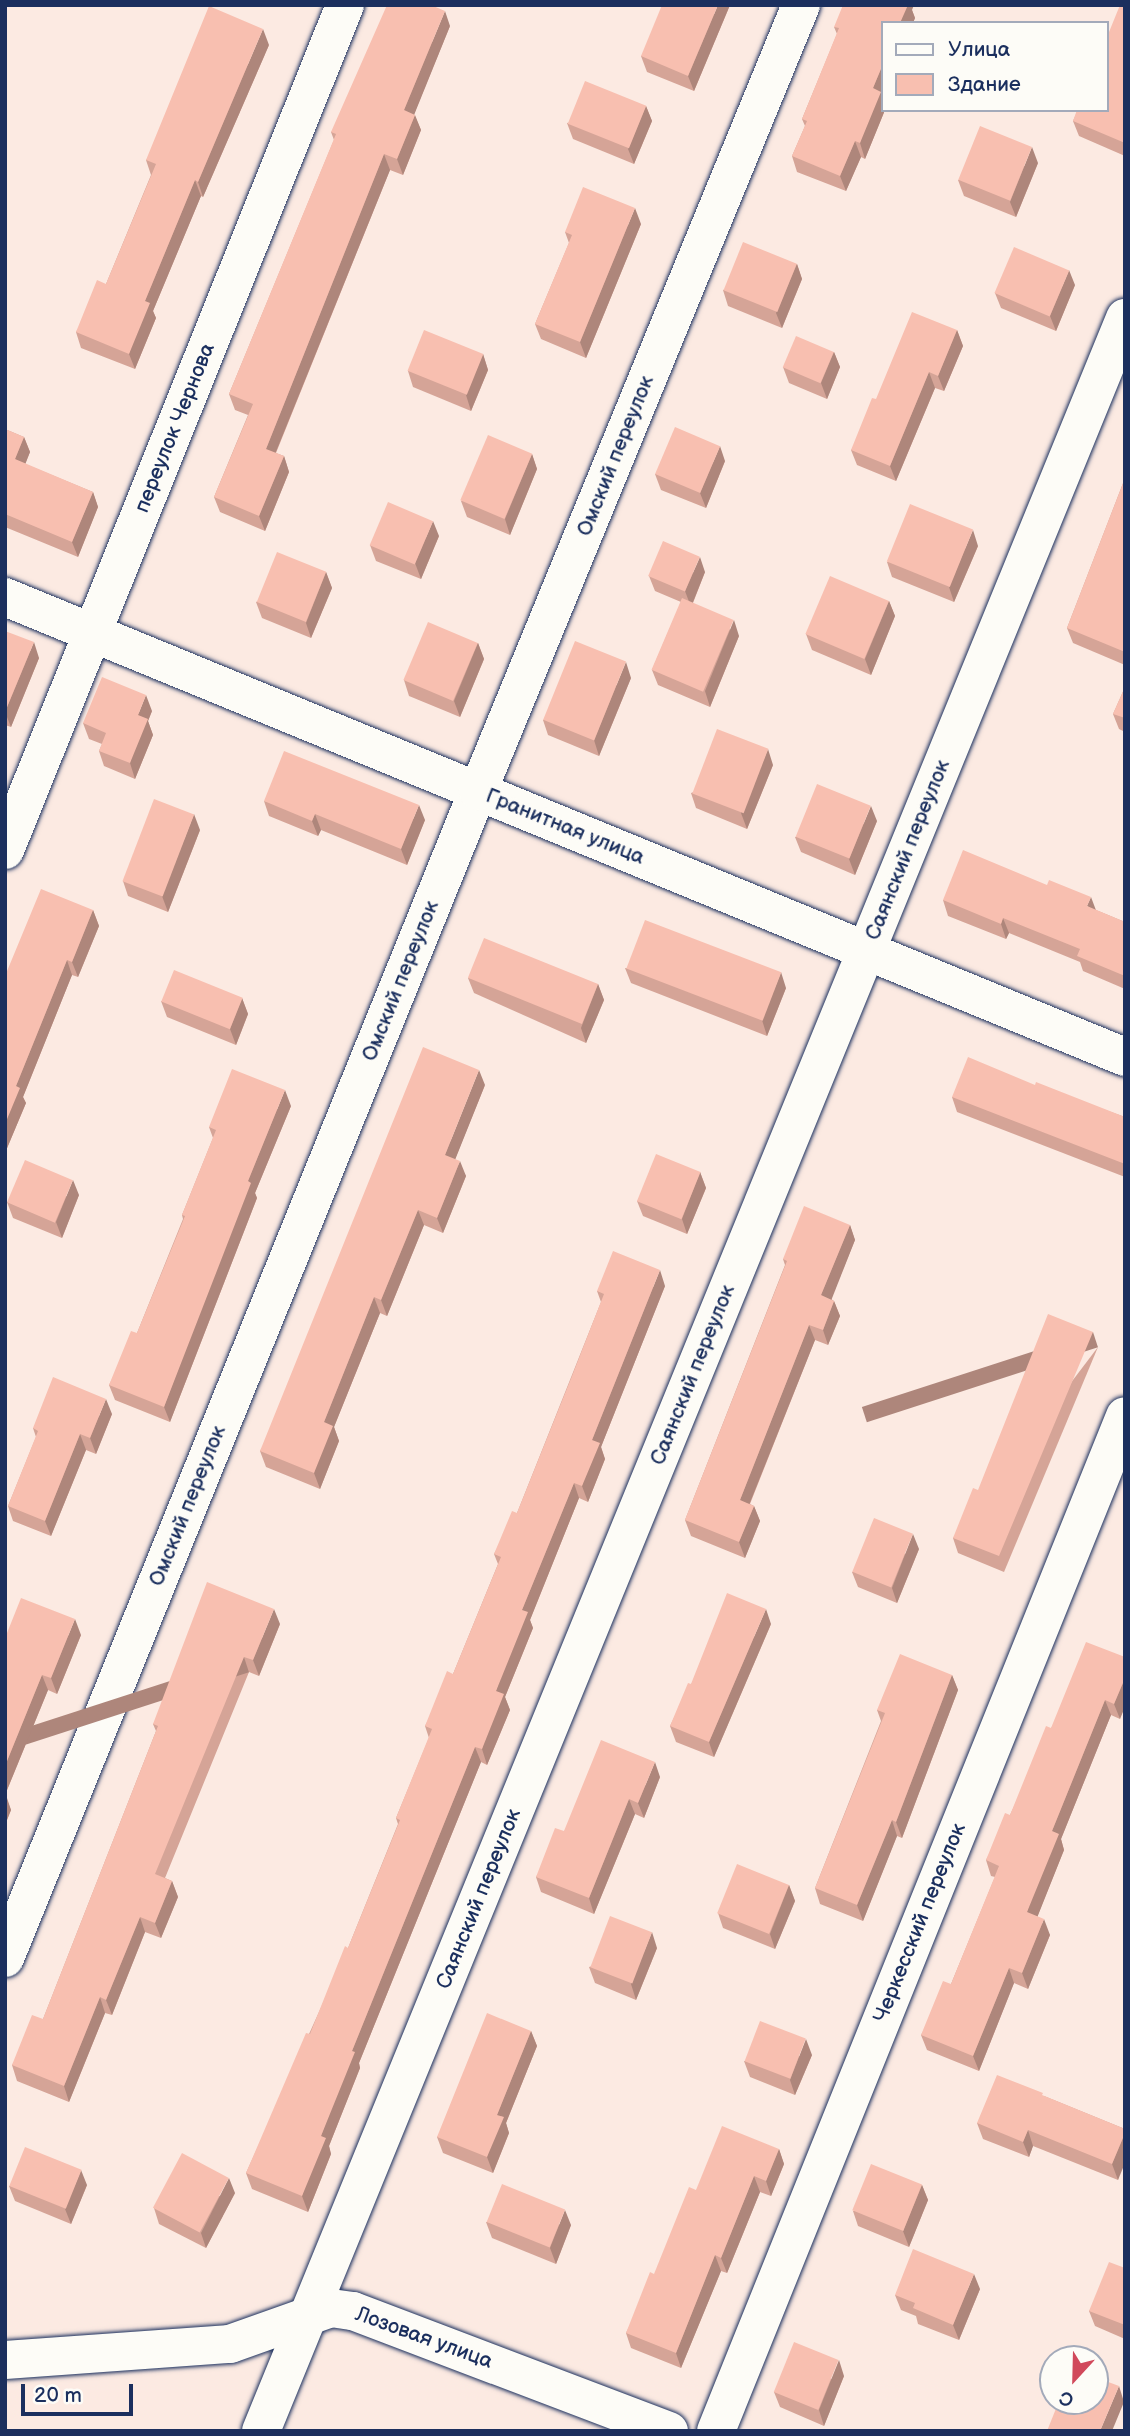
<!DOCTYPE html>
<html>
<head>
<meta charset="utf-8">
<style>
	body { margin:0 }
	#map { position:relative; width:1130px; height:2436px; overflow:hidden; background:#fceae2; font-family:"Balsamiq Sans",sans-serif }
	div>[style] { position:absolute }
	.roads { filter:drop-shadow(0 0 2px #1b2f5e) drop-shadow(0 0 2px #1b2f5e) }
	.minor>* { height:38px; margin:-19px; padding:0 19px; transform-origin:19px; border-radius:19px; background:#fdfcf7 }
	.wall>* { inset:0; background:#d5a497 }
	.shaded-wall>* { inset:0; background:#ae867b; transform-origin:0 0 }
	.building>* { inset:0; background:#f8bfb0; transform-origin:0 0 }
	span { translate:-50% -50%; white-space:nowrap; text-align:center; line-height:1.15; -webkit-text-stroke:7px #fdfcf7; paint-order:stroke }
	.street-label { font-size:21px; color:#1b2f5e }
	.frame { position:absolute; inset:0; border:7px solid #1b2f5e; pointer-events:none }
	.legend { position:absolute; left:881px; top:21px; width:228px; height:91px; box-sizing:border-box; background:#fdfcf7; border:2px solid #a3aaba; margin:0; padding:9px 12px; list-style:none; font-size:21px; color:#1b2f5e }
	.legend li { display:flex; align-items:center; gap:14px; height:35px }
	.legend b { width:35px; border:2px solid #a3aaba }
	.north { position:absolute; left:1039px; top:2345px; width:70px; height:70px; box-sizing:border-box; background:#fdfcf7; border:2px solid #a3aaba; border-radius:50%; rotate:202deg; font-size:19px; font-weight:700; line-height:28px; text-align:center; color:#1b2f5e }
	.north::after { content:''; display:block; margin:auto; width:24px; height:32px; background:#d1495b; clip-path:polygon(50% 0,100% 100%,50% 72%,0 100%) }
	.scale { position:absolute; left:21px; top:2384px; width:112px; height:32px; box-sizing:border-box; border:4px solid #1b2f5e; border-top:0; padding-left:9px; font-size:21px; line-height:24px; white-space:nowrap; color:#1b2f5e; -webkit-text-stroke:5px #fdfcf7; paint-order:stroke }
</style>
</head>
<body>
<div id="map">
	<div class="roads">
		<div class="minor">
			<i style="left:5px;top:597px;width:1211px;rotate:22.33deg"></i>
			<i style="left:5px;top:850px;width:911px;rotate:-68.08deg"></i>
			<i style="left:5px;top:1958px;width:1259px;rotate:-67.94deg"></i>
			<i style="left:478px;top:791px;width:850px;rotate:-67.66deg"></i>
			<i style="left:5px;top:2360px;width:226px;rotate:-4.1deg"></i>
			<i style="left:230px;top:2344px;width:107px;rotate:-19.6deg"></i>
			<i style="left:331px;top:2308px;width:22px;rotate:8deg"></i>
			<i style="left:353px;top:2311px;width:338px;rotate:20.8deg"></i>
			<i style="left:261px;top:2431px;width:2283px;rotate:-67.76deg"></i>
			<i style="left:716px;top:2431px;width:1094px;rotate:-68.05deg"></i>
		</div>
	</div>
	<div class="wall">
		<i style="clip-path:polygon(730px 5px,694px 91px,647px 72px,641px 56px)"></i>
		<i style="clip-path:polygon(1125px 5px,1125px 156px,1079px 136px,1073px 121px)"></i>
		<i style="clip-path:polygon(912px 10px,915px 18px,882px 96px,883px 110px,885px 110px,865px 159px,861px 157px,846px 191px,797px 172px,792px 156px,805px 126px,802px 119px,837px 34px,834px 27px)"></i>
		<i style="clip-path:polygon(450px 26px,414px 114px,421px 130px,403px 175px,390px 170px,276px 453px,284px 456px,289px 472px,265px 531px,220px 512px,214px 497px,248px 415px,235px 410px,229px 394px,334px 140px,331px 132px)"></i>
		<i style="clip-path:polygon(269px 45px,203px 197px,201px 196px,153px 311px,156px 318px,135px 369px,81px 348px,76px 332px,106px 284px,151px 175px,146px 160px)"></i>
		<i style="clip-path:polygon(646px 106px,652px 121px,634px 164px,573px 139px,567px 123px)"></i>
		<i style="clip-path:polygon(1038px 163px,1016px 217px,964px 196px,958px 180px)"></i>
		<i style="clip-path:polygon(641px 224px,586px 358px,541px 339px,535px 324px,569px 243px,565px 232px)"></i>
		<i style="clip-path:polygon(797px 264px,802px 279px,782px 328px,728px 306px,723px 290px)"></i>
		<i style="clip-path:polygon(1075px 285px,1056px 331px,1001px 308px,995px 293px)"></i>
		<i style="clip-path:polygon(957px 330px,963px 346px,944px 391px,935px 388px,896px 481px,857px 465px,851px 450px)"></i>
		<i style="clip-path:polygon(834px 352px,840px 367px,827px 399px,789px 383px,783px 367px)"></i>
		<i style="clip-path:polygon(483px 354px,488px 370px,471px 411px,413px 387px,408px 371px)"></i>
		<i style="clip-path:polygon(5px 429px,24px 437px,30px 452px,25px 464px,93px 492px,98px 507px,78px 557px,5px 527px)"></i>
		<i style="clip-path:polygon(532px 454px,537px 469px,510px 535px,467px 517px,461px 501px)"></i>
		<i style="clip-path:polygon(725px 461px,706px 508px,661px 490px,655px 474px)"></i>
		<i style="clip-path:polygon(1125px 478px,1125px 665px,1073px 643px,1067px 628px)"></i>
		<i style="clip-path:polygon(439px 536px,421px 579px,376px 561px,370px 545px)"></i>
		<i style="clip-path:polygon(978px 546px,954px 602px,892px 577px,887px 562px)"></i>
		<i style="clip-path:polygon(326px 572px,332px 588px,311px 638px,262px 618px,256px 602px)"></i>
		<i style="clip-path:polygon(705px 572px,693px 603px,739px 636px,710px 707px,658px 685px,652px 670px,681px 602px,655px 591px,649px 576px)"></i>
		<i style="clip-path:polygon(889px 601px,895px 616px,871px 675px,812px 650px,806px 634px)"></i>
		<i style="clip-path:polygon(5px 631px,39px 658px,11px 727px,5px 725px)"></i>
		<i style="clip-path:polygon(478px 643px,484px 659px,460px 717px,409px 696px,404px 680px)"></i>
		<i style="clip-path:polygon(631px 678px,599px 756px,548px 735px,543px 720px)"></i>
		<i style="clip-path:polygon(1125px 687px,1125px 732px,1119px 729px,1113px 714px)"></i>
		<i style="clip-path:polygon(152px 711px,148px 721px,153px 735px,135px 779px,104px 766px,99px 751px,102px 744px,89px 739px,83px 723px)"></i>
		<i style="clip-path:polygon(773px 765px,747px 829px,696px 808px,691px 793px)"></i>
		<i style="clip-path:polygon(264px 801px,425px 820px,407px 865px,321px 830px,318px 836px,269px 816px)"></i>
		<i style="clip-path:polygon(877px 821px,855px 875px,801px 852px,795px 837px)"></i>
		<i style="clip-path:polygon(200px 830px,168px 912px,128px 896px,123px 881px)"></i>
		<i style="clip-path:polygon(943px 900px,1096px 910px,1125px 922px,1125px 989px,1083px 971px,1080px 962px,1009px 933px,1006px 939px,948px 916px)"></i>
		<i style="clip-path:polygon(93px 910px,99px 926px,78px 977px,72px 975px,23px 1097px,26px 1103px,5px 1153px,5px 976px)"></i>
		<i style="clip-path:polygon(625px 968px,786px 988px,767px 1036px,631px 983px)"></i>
		<i style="clip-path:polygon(468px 978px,598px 984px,604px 1000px,586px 1043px,474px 993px)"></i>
		<i style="clip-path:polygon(242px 998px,248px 1014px,236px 1045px,167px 1017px,161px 1001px)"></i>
		<i style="clip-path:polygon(485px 1085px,455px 1159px,466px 1176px,443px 1233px,424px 1225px,387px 1316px,380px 1313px,334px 1427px,339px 1441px,320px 1489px,266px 1467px,260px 1451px)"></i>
		<i style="clip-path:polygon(1035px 1085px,1125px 1117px,1125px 1177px,957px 1112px,952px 1097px)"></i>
		<i style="clip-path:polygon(291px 1106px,255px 1193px,257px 1198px,170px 1422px,115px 1400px,109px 1385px,137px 1333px,183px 1219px,182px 1215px,213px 1138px,209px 1127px)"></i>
		<i style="clip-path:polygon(700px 1172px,706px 1188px,687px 1234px,643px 1216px,637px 1201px)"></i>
		<i style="clip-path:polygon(79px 1195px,62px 1238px,13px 1218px,7px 1202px)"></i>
		<i style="clip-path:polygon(850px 1225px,855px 1240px,831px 1299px,834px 1301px,840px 1316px,828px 1345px,815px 1340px,750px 1504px,754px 1506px,760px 1521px,745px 1558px,691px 1536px,685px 1520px,785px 1265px,783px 1259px)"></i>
		<i style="clip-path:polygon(665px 1286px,601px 1447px,605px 1459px,588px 1502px,579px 1498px,530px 1620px,533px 1628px,505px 1697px,510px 1710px,487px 1765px,481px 1762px,359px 2063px,360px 2068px,329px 2146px,331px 2154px,308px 2212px,252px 2189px,246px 2173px,348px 1948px,398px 1824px,396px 1818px,429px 1738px,425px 1726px,453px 1674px,498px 1564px,494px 1554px,517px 1513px,601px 1302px,597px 1291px)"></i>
		<i style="clip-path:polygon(1098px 1347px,1004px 1572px,958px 1553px,953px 1538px)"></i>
		<i style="clip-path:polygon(112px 1414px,96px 1454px,86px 1450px,51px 1536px,13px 1521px,8px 1506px,36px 1437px,33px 1428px)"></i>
		<i style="clip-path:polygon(919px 1549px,897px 1603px,858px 1587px,852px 1572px)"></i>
		<i style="clip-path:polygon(280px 1624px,259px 1676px,249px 1672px,165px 1878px,172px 1881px,178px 1897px,161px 1938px,145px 1932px,112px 2015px,105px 2013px,69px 2102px,17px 2081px,12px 2065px,43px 2019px,156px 1731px,153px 1724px)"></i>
		<i style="clip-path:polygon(771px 1624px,714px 1757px,676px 1742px,670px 1726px,691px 1684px)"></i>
		<i style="clip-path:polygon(81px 1635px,57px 1694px,48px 1690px,5px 1795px,11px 1810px,5px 1825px,5px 1638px)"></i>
		<i style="clip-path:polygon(1125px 1657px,1120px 1719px,1111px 1715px,1061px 1839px,1064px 1850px,1037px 1917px,1050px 1935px,1028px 1989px,1014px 1983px,979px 2071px,927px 2050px,921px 2035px,951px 1984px,995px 1877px,991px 1876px,986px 1860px,1010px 1815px,1051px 1728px)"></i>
		<i style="clip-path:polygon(952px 1675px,958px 1690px,902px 1838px,897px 1836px,863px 1921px,820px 1904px,815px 1888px,881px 1721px,877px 1710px)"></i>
		<i style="clip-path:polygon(660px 1777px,644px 1818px,635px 1814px,594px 1914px,541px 1892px,536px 1877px,564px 1831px)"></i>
		<i style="clip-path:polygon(789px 1885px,795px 1901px,775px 1949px,723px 1928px,718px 1913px)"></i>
		<i style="clip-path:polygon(657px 1948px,636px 2000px,595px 1983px,589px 1967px)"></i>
		<i style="clip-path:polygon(531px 2031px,537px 2046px,506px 2123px,509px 2133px,493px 2173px,443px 2153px,437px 2137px)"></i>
		<i style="clip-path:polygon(812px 2055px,795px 2095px,750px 2077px,744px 2061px)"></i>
		<i style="clip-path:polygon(1044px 2096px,1125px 2129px,1118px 2180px,1033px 2146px,1029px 2157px,983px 2139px,977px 2123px)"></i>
		<i style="clip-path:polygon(779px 2149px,784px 2164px,771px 2196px,760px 2192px,727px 2273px,721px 2271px,681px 2368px,631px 2348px,626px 2333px,696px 2190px)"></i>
		<i style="clip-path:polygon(87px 2185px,71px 2224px,15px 2201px,9px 2186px)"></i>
		<i style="clip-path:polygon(922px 2185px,928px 2200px,909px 2247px,858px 2226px,853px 2211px)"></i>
		<i style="clip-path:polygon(235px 2193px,206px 2248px,159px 2224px,154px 2208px)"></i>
		<i style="clip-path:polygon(486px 2222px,571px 2225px,556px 2264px,492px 2238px)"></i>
		<i style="clip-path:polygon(1125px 2268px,1125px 2339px,1095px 2326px,1089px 2311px)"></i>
		<i style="clip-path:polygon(980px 2289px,959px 2340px,918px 2324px,916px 2316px,901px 2310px,895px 2295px)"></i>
		<i style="clip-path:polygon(844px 2376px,824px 2426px,780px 2407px,774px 2392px)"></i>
	</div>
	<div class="shaded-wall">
		<i style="clip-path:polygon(718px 5px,730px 5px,694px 91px,688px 76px)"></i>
		<i style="clip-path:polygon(906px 5px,914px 5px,912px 10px,915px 18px,913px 23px,900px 23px)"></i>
		<i style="clip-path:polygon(445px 11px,450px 26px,410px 125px,404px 110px)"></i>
		<i style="clip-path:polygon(263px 29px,269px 45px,203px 197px,198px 182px)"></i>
		<i style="clip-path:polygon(883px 64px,882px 95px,883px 110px,885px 110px,865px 159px,860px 143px,873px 88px)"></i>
		<i style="clip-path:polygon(646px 106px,652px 121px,634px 164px,628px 149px)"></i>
		<i style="clip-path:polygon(415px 115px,421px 130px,403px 175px,397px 159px)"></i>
		<i style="clip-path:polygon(855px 141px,861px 157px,846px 191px,840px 176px)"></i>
		<i style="clip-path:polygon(1032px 147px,1038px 163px,1016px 217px,1010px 202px)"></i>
		<i style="clip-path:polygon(384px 154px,390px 170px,271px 464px,266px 449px)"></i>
		<i style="clip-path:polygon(195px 180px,201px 196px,153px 311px,156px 318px,135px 369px,129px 354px,145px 301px)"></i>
		<i style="clip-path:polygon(635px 208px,641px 224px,586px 358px,580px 342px)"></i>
		<i style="clip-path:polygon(797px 264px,802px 279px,782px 328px,776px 313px)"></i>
		<i style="clip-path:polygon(1069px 270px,1075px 285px,1056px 331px,1050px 316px)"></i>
		<i style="clip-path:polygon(957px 330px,963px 346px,944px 391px,938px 376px)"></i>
		<i style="clip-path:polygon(834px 352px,840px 367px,827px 399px,821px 383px)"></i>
		<i style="clip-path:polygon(483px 354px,488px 370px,471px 411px,466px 395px)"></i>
		<i style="clip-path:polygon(929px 372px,935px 388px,896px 481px,890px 466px)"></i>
		<i style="clip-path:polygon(24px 437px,30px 452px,21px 475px,15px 459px)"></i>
		<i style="clip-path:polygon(720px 446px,725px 461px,706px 508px,700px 493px)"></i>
		<i style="clip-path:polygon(532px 454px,537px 469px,510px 535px,505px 519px)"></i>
		<i style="clip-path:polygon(284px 456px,289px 472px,265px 531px,259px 516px)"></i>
		<i style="clip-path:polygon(93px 492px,98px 507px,78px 557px,72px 542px)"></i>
		<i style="clip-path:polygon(433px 521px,439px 536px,421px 579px,415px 563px)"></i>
		<i style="clip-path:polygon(973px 530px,978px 546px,954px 602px,949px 587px)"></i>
		<i style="clip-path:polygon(700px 557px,705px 572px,691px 607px,685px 591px)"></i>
		<i style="clip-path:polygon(326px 572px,332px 588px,311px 638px,306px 623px)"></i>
		<i style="clip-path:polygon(889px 601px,895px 616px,871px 675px,865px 659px)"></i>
		<i style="clip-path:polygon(734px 620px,739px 636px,710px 707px,705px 691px)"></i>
		<i style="clip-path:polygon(34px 642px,39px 658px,11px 727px,5px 712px)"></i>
		<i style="clip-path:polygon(478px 643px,484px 659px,460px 717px,454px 701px)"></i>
		<i style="clip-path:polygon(626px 662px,631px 678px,599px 756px,594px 740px)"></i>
		<i style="clip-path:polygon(146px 695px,152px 711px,148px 721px,153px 735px,135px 779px,130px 763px,138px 715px)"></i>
		<i style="clip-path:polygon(768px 749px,773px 765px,747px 829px,741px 813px)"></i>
		<i style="clip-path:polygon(419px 805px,425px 820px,407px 865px,401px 849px)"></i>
		<i style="clip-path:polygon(871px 806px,877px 821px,855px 875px,849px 859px)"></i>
		<i style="clip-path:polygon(194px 814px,200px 830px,168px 912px,162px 896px)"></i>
		<i style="clip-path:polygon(315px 814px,321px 830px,318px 836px,312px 821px)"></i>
		<i style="clip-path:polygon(1091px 897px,1097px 913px,1087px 906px)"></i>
		<i style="clip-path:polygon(93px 910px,99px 926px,78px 977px,72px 962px)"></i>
		<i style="clip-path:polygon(1003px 918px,1009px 933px,1006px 939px,1001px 924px)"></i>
		<i style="clip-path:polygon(67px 960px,72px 975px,23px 1097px,26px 1103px,5px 1153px,5px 1124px,16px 1086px)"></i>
		<i style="clip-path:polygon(781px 972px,786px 988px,767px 1036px,762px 1020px)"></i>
		<i style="clip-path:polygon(598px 984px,604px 1000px,586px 1043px,581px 1028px)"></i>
		<i style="clip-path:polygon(242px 998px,248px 1014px,236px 1045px,230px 1029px)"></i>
		<i style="clip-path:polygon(479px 1070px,485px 1085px,451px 1170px,445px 1155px)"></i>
		<i style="clip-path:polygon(285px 1090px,291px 1106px,255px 1193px,257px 1198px,170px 1422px,164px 1407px,248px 1181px)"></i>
		<i style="clip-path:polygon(460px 1161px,466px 1176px,443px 1233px,437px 1218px)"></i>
		<i style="clip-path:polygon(700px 1172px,706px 1188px,687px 1234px,682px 1219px)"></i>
		<i style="clip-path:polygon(73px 1180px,79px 1195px,62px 1238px,56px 1222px)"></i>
		<i style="clip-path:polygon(418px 1210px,424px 1225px,387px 1316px,381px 1300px)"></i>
		<i style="clip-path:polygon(850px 1225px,855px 1240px,827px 1311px,821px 1295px)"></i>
		<i style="clip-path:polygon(660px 1270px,665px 1286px,601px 1447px,605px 1459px,588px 1502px,582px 1486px,592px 1440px)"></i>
		<i style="clip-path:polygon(374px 1297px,380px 1313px,334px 1427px,339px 1441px,320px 1489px,314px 1473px,324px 1422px)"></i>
		<i style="clip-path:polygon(834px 1301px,840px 1316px,828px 1345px,823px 1330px)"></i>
		<i style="clip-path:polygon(809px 1325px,815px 1340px,745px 1515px,740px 1500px)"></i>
		<i style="left:1093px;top:1332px;width:16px;height:243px;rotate:72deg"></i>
		<i style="clip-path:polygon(106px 1399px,112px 1414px,96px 1454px,90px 1438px)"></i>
		<i style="clip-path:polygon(80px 1434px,86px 1450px,51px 1536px,45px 1521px)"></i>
		<i style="clip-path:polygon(574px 1483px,579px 1498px,530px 1620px,533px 1628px,505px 1697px,510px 1710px,487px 1765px,482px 1749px,496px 1691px,522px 1610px)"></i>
		<i style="clip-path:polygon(754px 1506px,760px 1521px,745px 1558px,739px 1542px)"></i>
		<i style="clip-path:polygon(913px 1534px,919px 1549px,897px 1603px,892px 1588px)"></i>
		<i style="clip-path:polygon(274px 1609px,280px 1624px,259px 1676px,253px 1660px)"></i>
		<i style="clip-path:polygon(766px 1609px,771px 1624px,714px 1757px,709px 1742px)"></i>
		<i style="clip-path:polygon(75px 1619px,81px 1635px,57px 1694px,51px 1678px)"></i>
		<i style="left:244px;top:1657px;width:16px;height:235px;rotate:72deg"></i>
		<i style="clip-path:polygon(42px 1675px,48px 1690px,5px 1795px,5px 1766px)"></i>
		<i style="clip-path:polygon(952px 1675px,958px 1690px,902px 1838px,896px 1822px)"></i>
		<i style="clip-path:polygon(1125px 1678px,1125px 1707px,1120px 1719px,1114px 1704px)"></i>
		<i style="clip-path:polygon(1105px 1700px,1111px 1715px,1061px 1839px,1064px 1850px,1033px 1928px,1027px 1912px,1052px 1831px)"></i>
		<i style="clip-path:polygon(475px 1747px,481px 1762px,359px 2063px,360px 2068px,329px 2146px,331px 2154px,308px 2212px,302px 2196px,321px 2136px,352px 2051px)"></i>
		<i style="clip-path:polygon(655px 1762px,660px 1777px,644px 1818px,638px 1803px)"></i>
		<i style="clip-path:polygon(6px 1795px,11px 1810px,5px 1825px,5px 1796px)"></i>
		<i style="clip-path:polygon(629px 1799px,635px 1814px,594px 1914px,589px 1898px)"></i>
		<i style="clip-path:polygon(892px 1820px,897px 1836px,863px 1921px,857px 1905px)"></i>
		<i style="clip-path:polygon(172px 1881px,178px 1897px,161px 1938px,155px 1923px)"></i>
		<i style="clip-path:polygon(789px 1885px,795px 1901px,775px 1949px,770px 1934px)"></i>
		<i style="clip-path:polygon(140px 1917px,145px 1932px,112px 2015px,106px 2000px)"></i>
		<i style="clip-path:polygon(1044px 1919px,1050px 1935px,1028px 1989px,1022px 1973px)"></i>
		<i style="clip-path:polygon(652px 1932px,657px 1948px,636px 2000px,631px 1984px)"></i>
		<i style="clip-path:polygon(1009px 1968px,1014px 1983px,979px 2071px,973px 2056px)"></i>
		<i style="clip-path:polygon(100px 1997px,105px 2013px,69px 2102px,64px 2086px)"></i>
		<i style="clip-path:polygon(531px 2031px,537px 2046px,506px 2123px,509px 2133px,493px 2173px,487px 2157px,497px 2115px)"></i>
		<i style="clip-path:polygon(806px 2039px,812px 2055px,795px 2095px,790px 2080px)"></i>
		<i style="clip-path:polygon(1028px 2130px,1033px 2146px,1029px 2157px,1023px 2142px)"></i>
		<i style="clip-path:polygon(1125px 2133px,1125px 2163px,1118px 2180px,1112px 2164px)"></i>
		<i style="clip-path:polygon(779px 2149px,784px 2164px,771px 2196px,766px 2181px)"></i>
		<i style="clip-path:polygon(81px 2170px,87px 2185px,71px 2224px,65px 2209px)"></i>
		<i style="clip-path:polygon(754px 2176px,760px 2192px,727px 2273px,721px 2258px)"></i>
		<i style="clip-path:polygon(229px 2178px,235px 2193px,206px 2248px,201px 2233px)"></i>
		<i style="clip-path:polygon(922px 2185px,928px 2200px,909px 2247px,903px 2231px)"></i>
		<i style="clip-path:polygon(565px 2210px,571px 2225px,556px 2264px,550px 2248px)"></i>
		<i style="clip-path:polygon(715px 2255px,721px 2271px,681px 2368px,676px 2353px)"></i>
		<i style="clip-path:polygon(974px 2274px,980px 2289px,959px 2340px,953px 2325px)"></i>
		<i style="clip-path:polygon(839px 2360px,844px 2376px,824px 2426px,819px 2410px)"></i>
		<i style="clip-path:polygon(1119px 2386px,1124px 2402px,1112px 2431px,1100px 2431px)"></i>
	</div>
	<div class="building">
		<i style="clip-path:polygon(387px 5px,431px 5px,445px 11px,404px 110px,415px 115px,397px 159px,384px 154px,266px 449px,284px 456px,259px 516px,214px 497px,253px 404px,229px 394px,336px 134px,331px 132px)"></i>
		<i style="clip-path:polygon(662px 5px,718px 5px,688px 76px,641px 56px)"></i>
		<i style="clip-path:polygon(843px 5px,908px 5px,900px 23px,883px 23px,883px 64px,873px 88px,881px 92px,860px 143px,855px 141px,840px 176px,792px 156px,807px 121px,802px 119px,839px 28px,834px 27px)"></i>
		<i style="clip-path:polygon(1120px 5px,1125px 5px,1125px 143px,1073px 121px,1077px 110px,1107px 110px,1107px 37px)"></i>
		<i style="clip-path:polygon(209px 6px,263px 29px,198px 182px,195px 180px,145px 301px,150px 303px,129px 354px,76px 332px,97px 280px,106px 284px,156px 164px,146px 160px)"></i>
		<i style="left:585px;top:81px;width:66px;height:46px;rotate:22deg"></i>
		<i style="left:980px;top:126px;width:56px;height:58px;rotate:22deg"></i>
		<i style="clip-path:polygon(583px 187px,635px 208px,580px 342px,535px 324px,572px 235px,565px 232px)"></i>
		<i style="left:743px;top:242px;width:58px;height:52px;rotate:22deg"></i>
		<i style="left:1014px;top:247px;width:60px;height:50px;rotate:23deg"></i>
		<i style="clip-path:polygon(912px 312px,957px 330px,938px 376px,929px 372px,890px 466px,851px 450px,872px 398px,876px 399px)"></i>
		<i style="left:424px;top:330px;width:64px;height:44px;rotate:22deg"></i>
		<i style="left:796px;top:336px;width:41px;height:34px;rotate:23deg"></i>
		<i style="left:675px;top:427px;width:49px;height:51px;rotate:23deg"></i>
		<i style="clip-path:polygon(5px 429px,24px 437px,15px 459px,93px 492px,72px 542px,5px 514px)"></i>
		<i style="left:488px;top:435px;width:48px;height:71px;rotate:23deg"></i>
		<i style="clip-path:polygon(1125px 478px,1125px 652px,1067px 628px)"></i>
		<i style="left:388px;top:502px;width:49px;height:47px;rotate:23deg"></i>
		<i style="left:910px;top:504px;width:68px;height:62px;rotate:22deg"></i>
		<i style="left:663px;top:541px;width:40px;height:38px;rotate:23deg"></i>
		<i style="left:277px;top:552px;width:53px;height:54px;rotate:22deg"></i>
		<i style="left:830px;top:576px;width:64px;height:63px;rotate:23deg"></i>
		<i style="left:682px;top:598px;width:56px;height:78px;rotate:23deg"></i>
		<i style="left:428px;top:622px;width:54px;height:63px;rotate:23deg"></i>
		<i style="clip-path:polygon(5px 631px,34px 642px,5px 712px)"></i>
		<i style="left:575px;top:641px;width:55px;height:85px;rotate:22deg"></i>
		<i style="clip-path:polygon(102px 677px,146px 695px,138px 715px,148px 719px,130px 763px,99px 751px,106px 733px,83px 723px)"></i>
		<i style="clip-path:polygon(1125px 687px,1125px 718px,1113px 714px)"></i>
		<i style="left:717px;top:729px;width:55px;height:69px;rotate:21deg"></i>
		<i style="clip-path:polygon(284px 751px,419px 805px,401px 849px,315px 814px,312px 821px,264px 801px)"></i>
		<i style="left:817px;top:784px;width:58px;height:57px;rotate:22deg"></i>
		<i style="left:154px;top:799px;width:43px;height:88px;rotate:21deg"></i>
		<i style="clip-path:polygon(963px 850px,1047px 885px,1049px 880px,1091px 897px,1087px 906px,1125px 922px,1125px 976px,1077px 956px,1080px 949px,1003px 918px,1001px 924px,943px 900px)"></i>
		<i style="clip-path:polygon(41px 889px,93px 910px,72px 962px,67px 960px,16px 1086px,20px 1088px,5px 1124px,5px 976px)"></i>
		<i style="left:645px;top:920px;width:146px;height:52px;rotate:21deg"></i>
		<i style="left:484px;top:938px;width:123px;height:43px;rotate:22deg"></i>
		<i style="left:174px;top:970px;width:74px;height:34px;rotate:22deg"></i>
		<i style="clip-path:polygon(423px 1047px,479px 1070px,445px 1155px,460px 1161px,437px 1218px,418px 1210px,381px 1300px,374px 1297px,324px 1422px,333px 1426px,314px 1473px,260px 1451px)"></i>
		<i style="clip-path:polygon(968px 1057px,1035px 1085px,1036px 1082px,1125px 1117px,1125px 1164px,952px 1097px)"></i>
		<i style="clip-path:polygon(232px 1069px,285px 1090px,248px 1181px,251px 1183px,164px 1407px,109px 1385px,131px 1331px,137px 1333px,185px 1216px,182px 1215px,216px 1130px,209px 1127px)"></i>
		<i style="left:656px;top:1154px;width:48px;height:51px;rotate:22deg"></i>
		<i style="left:25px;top:1160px;width:52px;height:46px;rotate:23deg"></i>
		<i style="clip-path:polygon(804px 1206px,850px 1225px,821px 1295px,834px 1301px,823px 1330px,809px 1325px,740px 1500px,754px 1506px,739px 1542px,685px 1520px,787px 1261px,783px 1259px)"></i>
		<i style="clip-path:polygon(613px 1251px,660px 1270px,592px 1440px,600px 1443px,582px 1486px,574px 1483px,522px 1610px,528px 1612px,496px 1691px,504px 1694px,482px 1749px,475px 1747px,352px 2051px,355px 2052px,321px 2136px,326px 2138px,302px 2196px,246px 2173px,306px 2033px,310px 2034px,345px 1946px,348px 1948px,400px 1820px,396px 1818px,432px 1729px,425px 1726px,447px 1671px,453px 1674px,501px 1557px,494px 1554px,512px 1511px,517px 1513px,572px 1376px,604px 1294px,597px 1291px)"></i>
		<i style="clip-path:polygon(1048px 1314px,1093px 1332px,999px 1556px,953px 1538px,973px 1488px,978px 1490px)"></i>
		<i style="clip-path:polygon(53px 1377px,106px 1399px,90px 1438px,80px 1434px,45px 1521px,8px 1506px,38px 1431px,33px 1428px)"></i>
		<i style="left:874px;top:1518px;width:42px;height:58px;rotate:22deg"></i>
		<i style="clip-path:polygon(207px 1582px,274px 1609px,253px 1660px,244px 1657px,155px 1874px,172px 1881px,155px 1923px,140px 1917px,106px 2000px,100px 1997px,64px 2086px,12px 2065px,32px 2015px,43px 2019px,158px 1726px,153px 1724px)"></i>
		<i style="clip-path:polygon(727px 1593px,766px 1609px,709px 1742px,670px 1726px,688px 1683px,691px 1684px)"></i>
		<i style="clip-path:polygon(21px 1598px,75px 1619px,51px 1678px,42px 1675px,5px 1766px,5px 1638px)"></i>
		<i style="clip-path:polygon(1086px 1642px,1125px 1657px,1125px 1678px,1114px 1704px,1105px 1700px,1052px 1831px,1059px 1834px,1027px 1912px,1044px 1919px,1022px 1973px,1009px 1968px,973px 2056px,921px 2035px,943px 1981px,951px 1984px,999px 1866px,986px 1860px,1005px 1813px,1010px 1815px,1046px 1726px,1051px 1728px)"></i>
		<i style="clip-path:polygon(900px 1654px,952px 1675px,896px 1822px,892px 1820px,857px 1905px,815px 1888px,885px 1713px,877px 1710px)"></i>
		<i style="clip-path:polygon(601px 1740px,655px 1762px,638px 1803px,629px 1799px,589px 1898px,536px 1877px,555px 1828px,564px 1831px)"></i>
		<i style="left:737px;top:1864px;width:56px;height:53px;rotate:22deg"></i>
		<i style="left:610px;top:1916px;width:45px;height:55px;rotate:21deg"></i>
		<i style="clip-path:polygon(487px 2013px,531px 2031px,497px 2115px,504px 2117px,487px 2157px,437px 2137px)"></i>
		<i style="left:760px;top:2021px;width:49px;height:43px;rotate:21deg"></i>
		<i style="clip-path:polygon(997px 2075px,1043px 2093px,1042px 2095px,1125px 2129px,1125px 2133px,1112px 2164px,1028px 2130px,1023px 2142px,977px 2123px)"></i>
		<i style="clip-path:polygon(722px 2126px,779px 2149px,766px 2181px,754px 2176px,721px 2258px,715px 2255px,676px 2353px,626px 2333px,650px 2272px,654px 2274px,689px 2187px,696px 2190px)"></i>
		<i style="left:25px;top:2147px;width:61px;height:42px;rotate:22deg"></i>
		<i style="left:182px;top:2153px;width:53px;height:62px;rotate:28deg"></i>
		<i style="left:871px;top:2164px;width:55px;height:50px;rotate:22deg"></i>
		<i style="left:502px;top:2184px;width:68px;height:41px;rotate:22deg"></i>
		<i style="clip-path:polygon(913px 2249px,974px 2274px,953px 2325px,913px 2308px,915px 2303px,895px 2295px)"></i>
		<i style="clip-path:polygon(1109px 2262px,1125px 2268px,1125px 2325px,1089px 2311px)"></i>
		<i style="left:794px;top:2342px;width:48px;height:54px;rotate:22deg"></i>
		<i style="clip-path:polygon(1095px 2377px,1119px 2386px,1100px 2431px,1047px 2431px,1059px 2401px,1095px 2401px)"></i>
	</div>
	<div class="street-label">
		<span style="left:175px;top:428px;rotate:-68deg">переулок Чернова</span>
		<span style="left:616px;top:456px;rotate:-68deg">Омский переулок</span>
		<span style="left:565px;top:827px;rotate:22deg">Гранитная улица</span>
		<span style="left:908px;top:850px;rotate:-68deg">Саянский переулок</span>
		<span style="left:401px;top:981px;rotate:-68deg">Омский переулок</span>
		<span style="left:693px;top:1375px;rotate:-68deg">Саянский переулок</span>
		<span style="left:188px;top:1506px;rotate:-68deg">Омский переулок</span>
		<span style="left:479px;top:1899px;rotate:-68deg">Саянский переулок</span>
		<span style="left:920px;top:1923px;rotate:-68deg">Черкесский переулок</span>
		<span style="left:424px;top:2338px;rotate:20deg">Лозовая улица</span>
	</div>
	<div class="frame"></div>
	<ul class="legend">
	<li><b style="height:9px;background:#fdfcf7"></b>Улица</li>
	<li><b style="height:19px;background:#f8bfb0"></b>Здание</li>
	</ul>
	<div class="north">С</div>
	<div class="scale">20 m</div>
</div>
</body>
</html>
